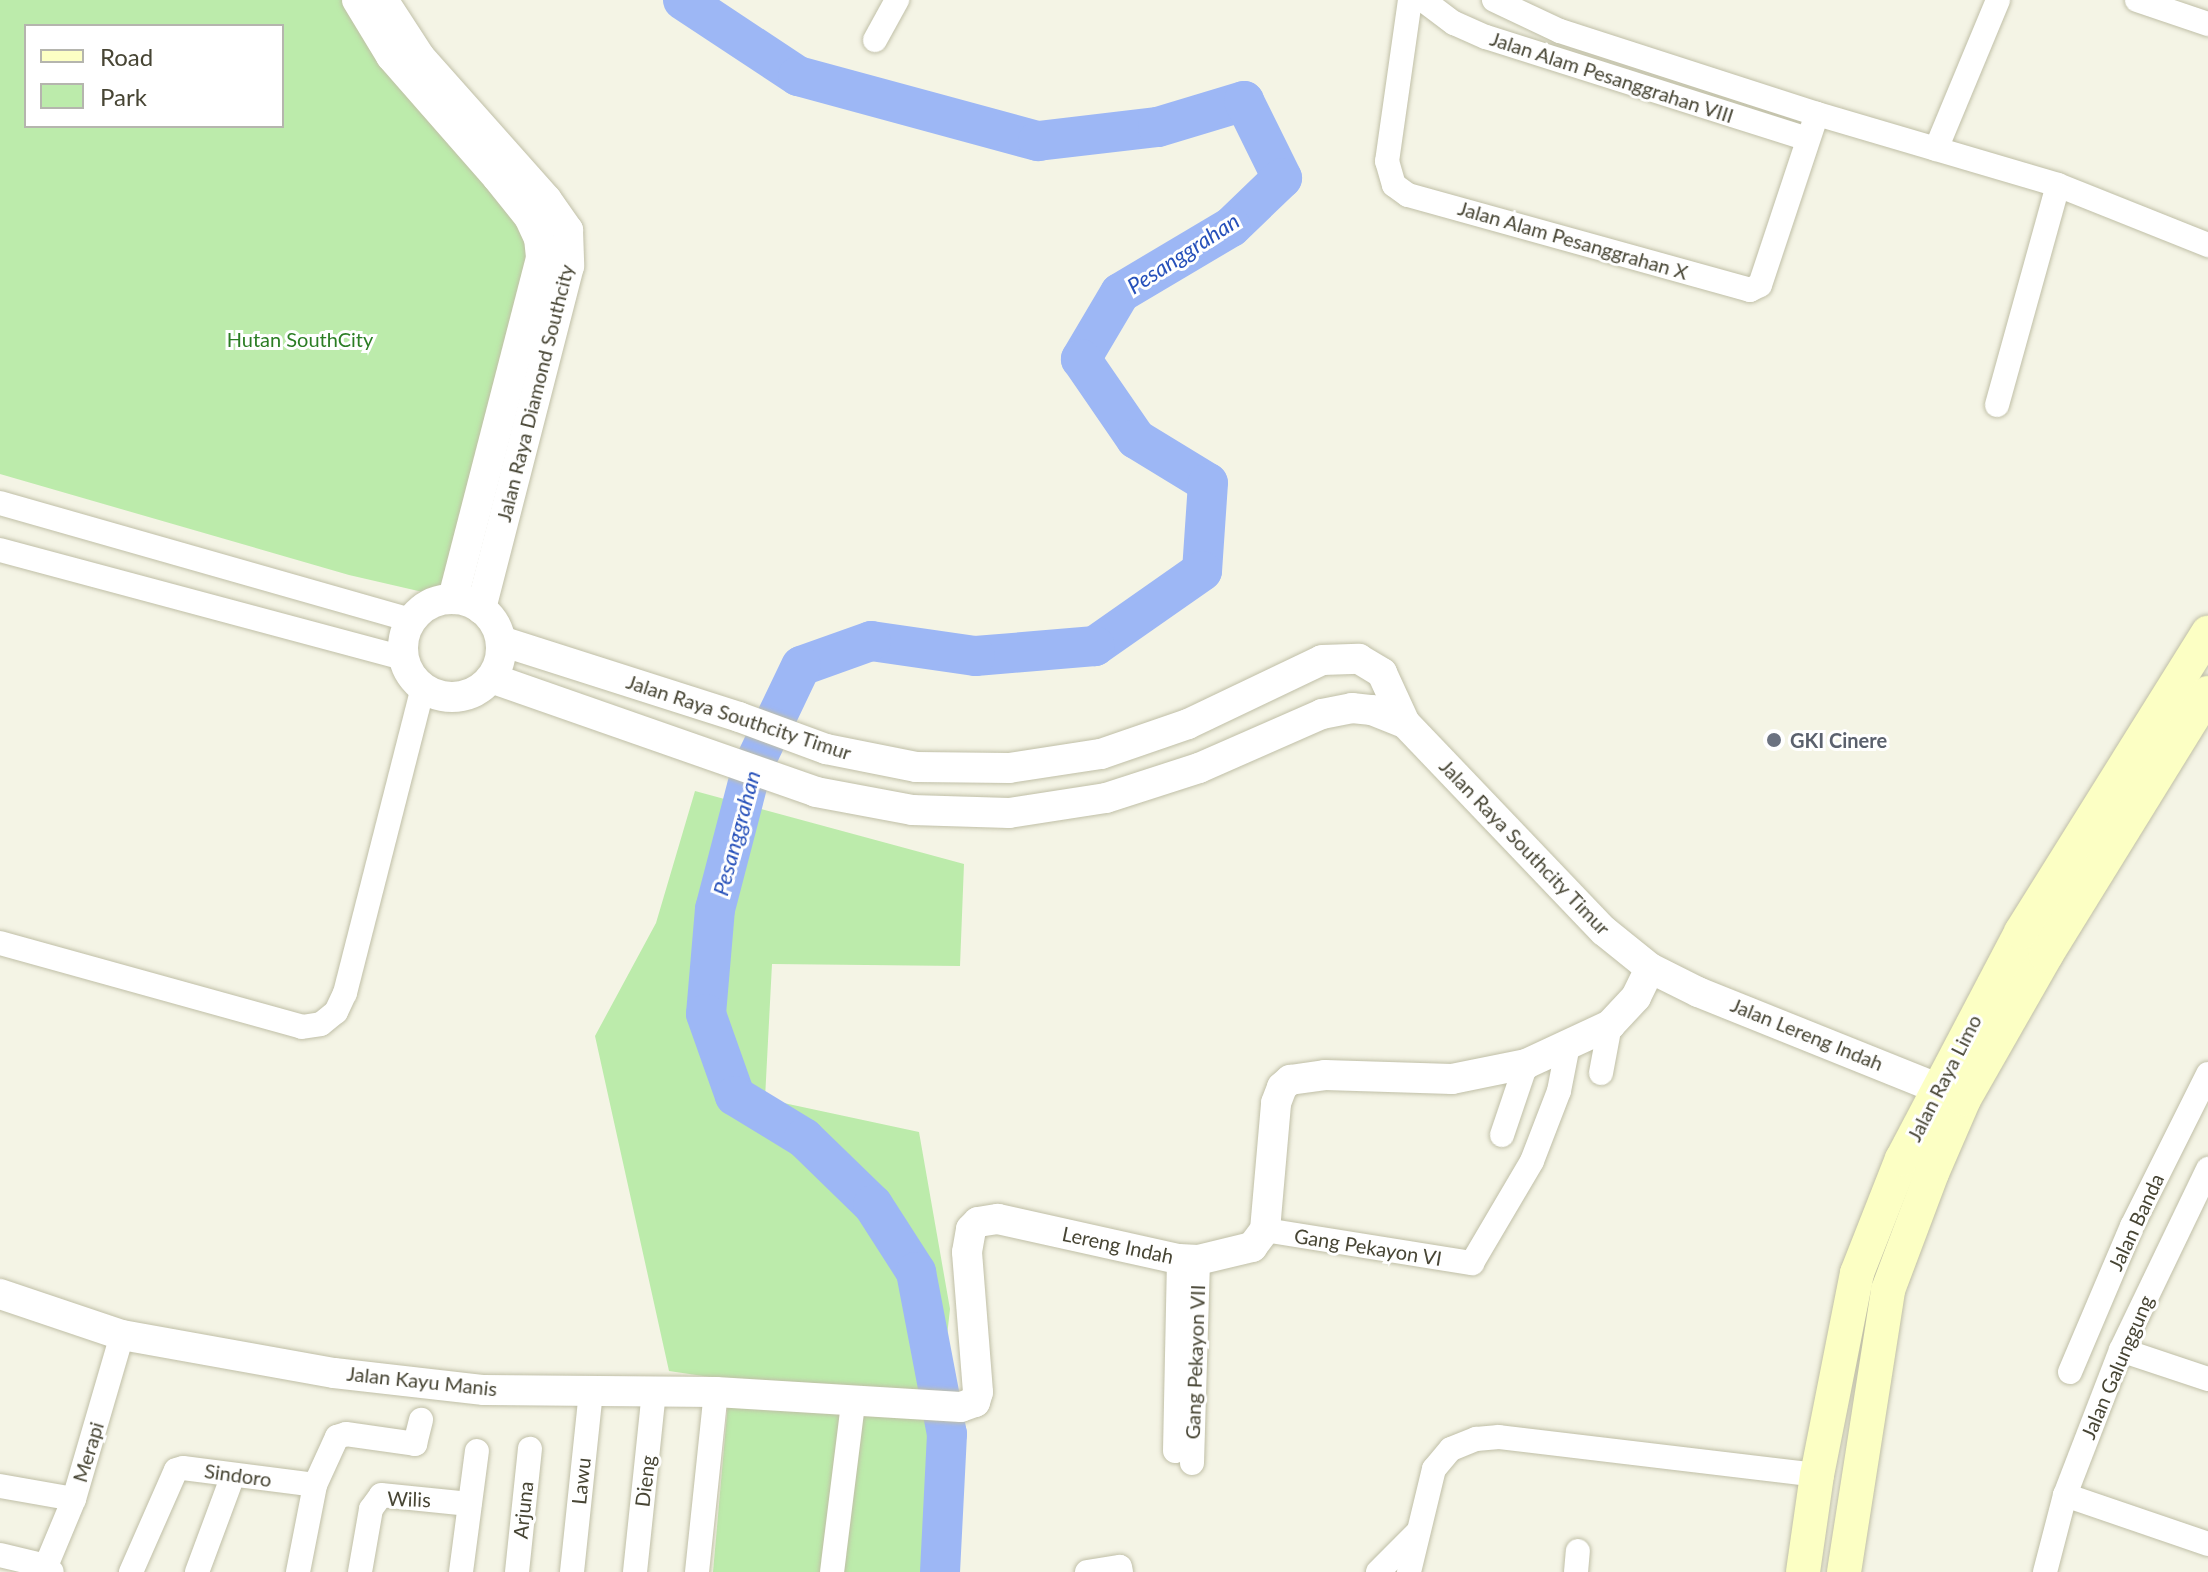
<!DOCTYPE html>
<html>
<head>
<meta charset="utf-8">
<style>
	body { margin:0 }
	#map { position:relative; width:2208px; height:1572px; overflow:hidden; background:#f4f4e5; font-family:Lato,sans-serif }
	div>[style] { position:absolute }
	.green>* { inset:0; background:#bcebab }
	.river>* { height:40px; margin:-20px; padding:0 20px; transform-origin:20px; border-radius:20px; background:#9db7f5 }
	.roads { filter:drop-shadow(0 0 2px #c0bfa7) drop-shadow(0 0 2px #c0bfa7) }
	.minor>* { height:24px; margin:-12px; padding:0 12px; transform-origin:12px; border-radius:12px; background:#fff }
	.tertiary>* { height:30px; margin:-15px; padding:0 15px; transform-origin:15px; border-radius:15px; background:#fff }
	.tertiary>.ring { margin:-15px; padding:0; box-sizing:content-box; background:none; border:30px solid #fff; border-radius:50% }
	.secondary>* { height:34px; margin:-17px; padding:0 17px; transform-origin:17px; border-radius:17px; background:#fcffc4 }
	.dots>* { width:22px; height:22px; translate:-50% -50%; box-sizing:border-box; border:4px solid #fff; border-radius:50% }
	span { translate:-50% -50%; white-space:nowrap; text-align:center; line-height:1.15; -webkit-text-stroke:6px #fff; paint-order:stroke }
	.street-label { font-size:20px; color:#474534 }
	.park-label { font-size:20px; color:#2b7d24 }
	.worship-label { font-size:20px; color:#5b616d; font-weight:700 }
	.left { translate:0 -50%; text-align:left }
	.water-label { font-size:22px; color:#2650ba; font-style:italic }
	.legend { position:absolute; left:24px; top:24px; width:260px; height:104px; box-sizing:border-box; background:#fff; border:2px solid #b5b5ae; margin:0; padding:10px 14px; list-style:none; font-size:24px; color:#474534 }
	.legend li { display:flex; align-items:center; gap:16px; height:40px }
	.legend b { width:40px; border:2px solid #b5b5ae }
</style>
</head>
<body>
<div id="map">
	<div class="green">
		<i style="clip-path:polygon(evenodd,0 0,357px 0,539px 238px,453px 599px,349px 575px,0 474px,0 0,26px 26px,282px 26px,282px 126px,26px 126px,26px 26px)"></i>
		<i style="clip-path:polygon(695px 791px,964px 864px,960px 966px,772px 964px,765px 1099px,919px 1132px,950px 1309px,921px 1572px,713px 1572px,730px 1380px,669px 1371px,595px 1036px,656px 923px)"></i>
	</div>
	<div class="river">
		<i style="left:683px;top:0;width:138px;rotate:33.5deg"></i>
		<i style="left:798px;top:76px;width:249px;rotate:15.2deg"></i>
		<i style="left:1038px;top:141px;width:121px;rotate:-6.7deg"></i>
		<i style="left:1158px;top:127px;width:90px;rotate:-16.8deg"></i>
		<i style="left:1244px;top:101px;width:86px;rotate:63.7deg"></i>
		<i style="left:1282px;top:178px;width:71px;rotate:136.1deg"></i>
		<i style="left:1231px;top:227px;width:129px;rotate:149.3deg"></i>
		<i style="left:1120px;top:293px;width:77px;rotate:120.6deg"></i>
		<i style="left:1081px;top:359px;width:97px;rotate:55.5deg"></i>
		<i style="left:1136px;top:439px;width:84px;rotate:31.4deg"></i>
		<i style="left:1208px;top:483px;width:88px;rotate:93.9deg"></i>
		<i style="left:1202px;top:571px;width:131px;rotate:145deg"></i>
		<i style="left:1095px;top:646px;width:120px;rotate:175.2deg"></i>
		<i style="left:975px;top:656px;width:105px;rotate:-171.8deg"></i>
		<i style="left:871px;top:641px;width:74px;rotate:160.3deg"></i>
		<i style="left:801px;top:666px;width:116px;rotate:115.5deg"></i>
		<i style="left:751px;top:771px;width:143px;rotate:104.6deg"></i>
		<i style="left:715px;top:909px;width:105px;rotate:94.9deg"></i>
		<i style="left:706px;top:1014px;width:87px;rotate:70.5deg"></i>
		<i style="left:735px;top:1096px;width:81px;rotate:31.3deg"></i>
		<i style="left:804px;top:1138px;width:96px;rotate:44.2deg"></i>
		<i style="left:873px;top:1205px;width:80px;rotate:57.3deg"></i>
		<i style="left:916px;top:1272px;width:165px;rotate:79.2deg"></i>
		<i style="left:947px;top:1434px;width:138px;rotate:92.9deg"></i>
	</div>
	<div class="roads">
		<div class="minor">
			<i style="left:1410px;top:0;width:163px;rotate:98.1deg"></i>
			<i style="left:1387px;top:161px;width:25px;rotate:74deg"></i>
			<i style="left:1394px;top:185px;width:17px;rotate:36deg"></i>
			<i style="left:1408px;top:195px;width:355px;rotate:15.5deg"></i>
			<i style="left:1750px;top:290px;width:11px;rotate:-27deg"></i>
			<i style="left:1760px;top:285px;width:180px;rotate:-71.6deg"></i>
			<i style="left:1423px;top:0;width:39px;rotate:37deg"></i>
			<i style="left:1454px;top:23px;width:35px;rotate:24deg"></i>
			<i style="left:1486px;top:37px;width:337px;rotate:17.6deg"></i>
			<i style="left:1494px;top:0;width:73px;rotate:25.2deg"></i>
			<i style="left:1560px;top:31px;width:270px;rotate:17.9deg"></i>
			<i style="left:1817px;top:114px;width:251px;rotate:16.4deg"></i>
			<i style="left:2058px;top:185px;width:162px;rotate:21.8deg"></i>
			<i style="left:2137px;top:0;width:75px;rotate:18.7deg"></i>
			<i style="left:875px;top:40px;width:46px;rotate:-61.2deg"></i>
			<i style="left:1936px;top:149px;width:161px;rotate:-67.4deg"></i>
			<i style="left:1997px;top:405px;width:228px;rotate:-74.5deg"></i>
			<i style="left:0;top:503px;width:427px;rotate:15.9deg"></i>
			<i style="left:0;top:550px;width:417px;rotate:15deg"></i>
			<i style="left:0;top:943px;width:313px;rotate:15.5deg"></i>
			<i style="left:302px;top:1027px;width:19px;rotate:-9deg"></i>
			<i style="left:321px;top:1024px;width:19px;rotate:-39deg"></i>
			<i style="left:336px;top:1012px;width:21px;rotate:-65deg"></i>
			<i style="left:345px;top:993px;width:315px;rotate:-75.7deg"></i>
			<i style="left:1601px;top:1073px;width:49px;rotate:-79.4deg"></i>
			<i style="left:1502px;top:1135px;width:75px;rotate:-71.3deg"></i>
			<i style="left:1265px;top:1230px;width:210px;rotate:9.1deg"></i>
			<i style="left:1472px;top:1263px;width:118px;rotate:-59.5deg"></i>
			<i style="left:1532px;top:1161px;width:75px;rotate:-68.9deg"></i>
			<i style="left:1559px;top:1091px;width:47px;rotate:-78.9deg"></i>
			<i style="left:2121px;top:1350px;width:92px;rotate:18.4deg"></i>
			<i style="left:2070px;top:1372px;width:159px;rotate:-67deg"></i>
			<i style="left:2132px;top:1226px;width:170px;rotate:-63.4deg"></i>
			<i style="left:1175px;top:1451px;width:192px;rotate:-88.8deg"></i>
			<i style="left:1192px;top:1463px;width:203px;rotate:-88.3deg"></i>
			<i style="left:0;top:1486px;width:75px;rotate:10deg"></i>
			<i style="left:2065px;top:1495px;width:151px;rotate:18.9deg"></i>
			<i style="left:0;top:1555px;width:47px;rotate:13.4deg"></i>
			<i style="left:46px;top:1566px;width:8px;rotate:45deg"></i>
			<i style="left:46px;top:1566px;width:73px;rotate:-67.3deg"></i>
			<i style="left:74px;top:1499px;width:171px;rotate:-73.7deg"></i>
			<i style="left:131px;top:1572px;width:111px;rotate:-66.2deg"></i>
			<i style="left:176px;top:1470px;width:7px;rotate:-16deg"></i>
			<i style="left:183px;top:1468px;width:133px;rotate:7.3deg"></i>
			<i style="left:197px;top:1572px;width:103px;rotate:-69.6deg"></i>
			<i style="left:298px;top:1572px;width:89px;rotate:-78.9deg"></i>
			<i style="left:315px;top:1485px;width:53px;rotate:-65.4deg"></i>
			<i style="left:337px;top:1437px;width:9px;rotate:-18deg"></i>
			<i style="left:346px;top:1434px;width:70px;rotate:8.2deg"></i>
			<i style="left:415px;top:1444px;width:25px;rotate:-76deg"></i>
			<i style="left:360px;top:1572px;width:64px;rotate:-80.1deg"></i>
			<i style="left:371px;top:1509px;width:17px;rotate:-54deg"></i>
			<i style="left:381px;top:1495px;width:89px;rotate:5.8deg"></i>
			<i style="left:461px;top:1572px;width:122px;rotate:-82.5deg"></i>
			<i style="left:517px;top:1572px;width:124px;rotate:-84deg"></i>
			<i style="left:572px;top:1572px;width:183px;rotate:-84deg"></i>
			<i style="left:635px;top:1572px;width:182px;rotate:-84deg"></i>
			<i style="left:697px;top:1572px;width:181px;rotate:-84deg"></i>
			<i style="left:832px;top:1572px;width:170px;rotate:-82.9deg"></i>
			<i style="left:1087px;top:1572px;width:33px;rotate:-9deg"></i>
			<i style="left:1120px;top:1567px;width:5px;rotate:79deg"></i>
			<i style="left:1378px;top:1572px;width:55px;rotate:-45deg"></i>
			<i style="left:1409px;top:1572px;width:106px;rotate:-76.4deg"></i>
			<i style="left:1434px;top:1469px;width:26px;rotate:-50deg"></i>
			<i style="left:1451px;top:1449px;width:27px;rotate:-22deg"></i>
			<i style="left:1476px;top:1439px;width:23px;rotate:-5deg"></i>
			<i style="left:1499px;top:1437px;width:320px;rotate:6.8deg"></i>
			<i style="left:1576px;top:1572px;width:21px;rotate:-85deg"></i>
			<i style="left:2045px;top:1572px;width:80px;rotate:-75.4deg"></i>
			<i style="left:2065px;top:1495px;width:155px;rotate:-68.9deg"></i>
			<i style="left:2121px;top:1350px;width:201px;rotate:-64.3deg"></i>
		</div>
		<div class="tertiary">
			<i style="left:357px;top:0;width:66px;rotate:58.7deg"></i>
			<i style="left:391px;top:56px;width:161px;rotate:48.8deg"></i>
			<i style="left:497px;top:177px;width:51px;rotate:51.3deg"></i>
			<i style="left:529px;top:217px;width:23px;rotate:65deg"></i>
			<i style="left:539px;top:238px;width:20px;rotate:84deg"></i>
			<i style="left:541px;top:258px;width:352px;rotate:104.5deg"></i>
			<i style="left:383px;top:0;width:68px;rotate:57deg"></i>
			<i style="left:420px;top:57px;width:191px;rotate:48.4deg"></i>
			<i style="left:547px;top:200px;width:37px;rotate:55deg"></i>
			<i style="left:568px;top:230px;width:36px;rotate:88deg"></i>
			<i style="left:569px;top:266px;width:354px;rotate:104.4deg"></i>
			<i class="ring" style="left:403px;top:599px;width:68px;height:68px"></i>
			<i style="left:501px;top:641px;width:250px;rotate:17.7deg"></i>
			<i style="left:739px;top:717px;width:93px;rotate:20.2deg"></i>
			<i style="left:826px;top:749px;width:92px;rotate:11.3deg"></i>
			<i style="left:916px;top:767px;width:93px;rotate:0.6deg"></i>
			<i style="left:1009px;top:768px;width:93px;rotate:-8.7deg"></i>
			<i style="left:1101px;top:754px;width:92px;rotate:-19deg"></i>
			<i style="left:1188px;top:724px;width:148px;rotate:-25.5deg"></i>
			<i style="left:1322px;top:660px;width:37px;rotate:-2deg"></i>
			<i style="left:1359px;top:659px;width:27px;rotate:31deg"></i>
			<i style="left:1382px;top:673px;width:55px;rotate:65.3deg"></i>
			<i style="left:1405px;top:723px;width:288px;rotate:46.3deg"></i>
			<i style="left:1604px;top:931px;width:59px;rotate:38.8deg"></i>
			<i style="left:1650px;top:968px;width:54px;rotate:26.6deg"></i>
			<i style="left:1698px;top:992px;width:284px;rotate:21.9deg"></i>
			<i style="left:491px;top:678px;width:344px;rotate:19.3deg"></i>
			<i style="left:816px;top:792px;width:98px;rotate:10.6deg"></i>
			<i style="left:912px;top:810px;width:97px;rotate:1.8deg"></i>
			<i style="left:1009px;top:813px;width:98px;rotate:-8.8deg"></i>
			<i style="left:1106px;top:798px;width:98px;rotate:-17.9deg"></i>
			<i style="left:1199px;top:768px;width:134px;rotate:-23.7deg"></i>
			<i style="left:1322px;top:714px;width:31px;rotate:-11deg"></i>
			<i style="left:1352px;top:708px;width:20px;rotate:6deg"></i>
			<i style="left:1372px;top:710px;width:35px;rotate:22deg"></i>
			<i style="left:0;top:1294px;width:129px;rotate:18.6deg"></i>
			<i style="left:122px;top:1335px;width:215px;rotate:10.2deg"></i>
			<i style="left:334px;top:1373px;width:151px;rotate:6.5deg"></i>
			<i style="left:484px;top:1390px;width:232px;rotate:0.5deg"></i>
			<i style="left:716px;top:1392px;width:245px;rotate:3.5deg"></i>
			<i style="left:961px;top:1407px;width:15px;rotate:-20deg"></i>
			<i style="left:975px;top:1402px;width:10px;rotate:-73deg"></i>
			<i style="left:978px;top:1392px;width:140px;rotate:-94.5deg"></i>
			<i style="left:967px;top:1252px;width:23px;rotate:-80deg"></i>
			<i style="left:971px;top:1229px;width:10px;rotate:-45deg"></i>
			<i style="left:978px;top:1222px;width:20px;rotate:-9deg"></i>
			<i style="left:998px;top:1219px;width:185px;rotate:12.5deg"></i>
			<i style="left:1179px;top:1259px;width:19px;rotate:3deg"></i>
			<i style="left:1198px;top:1260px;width:56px;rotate:-13.5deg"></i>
			<i style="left:1252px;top:1247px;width:21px;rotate:-53deg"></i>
			<i style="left:1265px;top:1230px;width:127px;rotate:-85deg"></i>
			<i style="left:1276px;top:1103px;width:17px;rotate:-69deg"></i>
			<i style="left:1282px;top:1087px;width:11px;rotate:-41deg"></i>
			<i style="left:1290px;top:1080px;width:35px;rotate:-8deg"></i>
			<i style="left:1325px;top:1075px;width:127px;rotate:1.8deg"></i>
			<i style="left:1452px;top:1079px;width:76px;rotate:-11.5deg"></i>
			<i style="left:1526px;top:1064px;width:93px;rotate:-24.9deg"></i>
			<i style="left:1610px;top:1025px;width:38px;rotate:-47deg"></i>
			<i style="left:1636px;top:997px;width:32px;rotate:-64deg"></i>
		</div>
		<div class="secondary">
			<i style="left:1803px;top:1572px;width:98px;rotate:-81.8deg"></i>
			<i style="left:1817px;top:1475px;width:206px;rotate:-78.8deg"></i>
			<i style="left:1857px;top:1273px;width:123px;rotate:-68.5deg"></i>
			<i style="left:1902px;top:1159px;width:256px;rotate:-62.3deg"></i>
			<i style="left:2021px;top:932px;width:353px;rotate:-58deg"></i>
			<i style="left:1844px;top:1572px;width:285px;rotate:-81.1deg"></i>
			<i style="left:1888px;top:1290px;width:125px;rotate:-69.4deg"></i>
			<i style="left:1932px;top:1173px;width:81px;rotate:-66.6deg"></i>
			<i style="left:1964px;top:1099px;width:166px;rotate:-60.3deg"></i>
			<i style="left:2046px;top:955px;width:308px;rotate:-58.3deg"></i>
		</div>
	</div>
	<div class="dots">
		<i style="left:1774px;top:740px;background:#6b7280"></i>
	</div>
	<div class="street-label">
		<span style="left:1612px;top:77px;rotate:18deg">Jalan Alam Pesanggrahan VIII</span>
		<span style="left:1573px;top:240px;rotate:16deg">Jalan Alam Pesanggrahan X</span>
		<span style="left:535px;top:393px;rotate:-76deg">Jalan Raya Diamond Southcity</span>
		<span style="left:739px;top:717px;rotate:18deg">Jalan Raya Southcity Timur</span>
		<span style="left:1525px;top:847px;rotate:46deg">Jalan Raya Southcity Timur</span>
		<span style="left:1807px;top:1034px;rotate:22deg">Jalan Lereng Indah</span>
		<span style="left:1944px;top:1078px;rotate:-63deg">Jalan Raya Limo</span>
		<span style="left:2136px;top:1222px;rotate:-65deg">Jalan Banda</span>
		<span style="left:1118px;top:1245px;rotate:12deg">Lereng Indah</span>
		<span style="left:1368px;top:1247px;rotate:9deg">Gang Pekayon VI</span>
		<span style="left:1195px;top:1362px;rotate:-88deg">Gang Pekayon VII</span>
		<span style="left:2117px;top:1367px;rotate:-67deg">Jalan Galunggung</span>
		<span style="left:422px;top:1381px;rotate:6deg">Jalan Kayu Manis</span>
		<span style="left:88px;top:1452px;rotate:-73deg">Merapi</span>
		<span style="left:238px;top:1475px;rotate:8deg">Sindoro</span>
		<span style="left:581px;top:1481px;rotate:-84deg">Lawu</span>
		<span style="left:645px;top:1481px;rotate:-83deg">Dieng</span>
		<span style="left:409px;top:1499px;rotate:2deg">Wilis</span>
		<span style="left:523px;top:1510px;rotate:-84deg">Arjuna</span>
	</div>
	<div class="park-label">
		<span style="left:300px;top:339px">Hutan SouthCity</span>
	</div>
	<div class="worship-label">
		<span class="left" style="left:1790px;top:740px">GKI Cinere</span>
	</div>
	<div class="water-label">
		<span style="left:1183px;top:253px;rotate:-33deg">Pesanggrahan</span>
		<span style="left:736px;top:833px;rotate:-75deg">Pesanggrahan</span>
	</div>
	<ul class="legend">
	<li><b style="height:10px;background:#fcffc4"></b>Road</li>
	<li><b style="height:22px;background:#bcebab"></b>Park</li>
	</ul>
</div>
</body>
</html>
